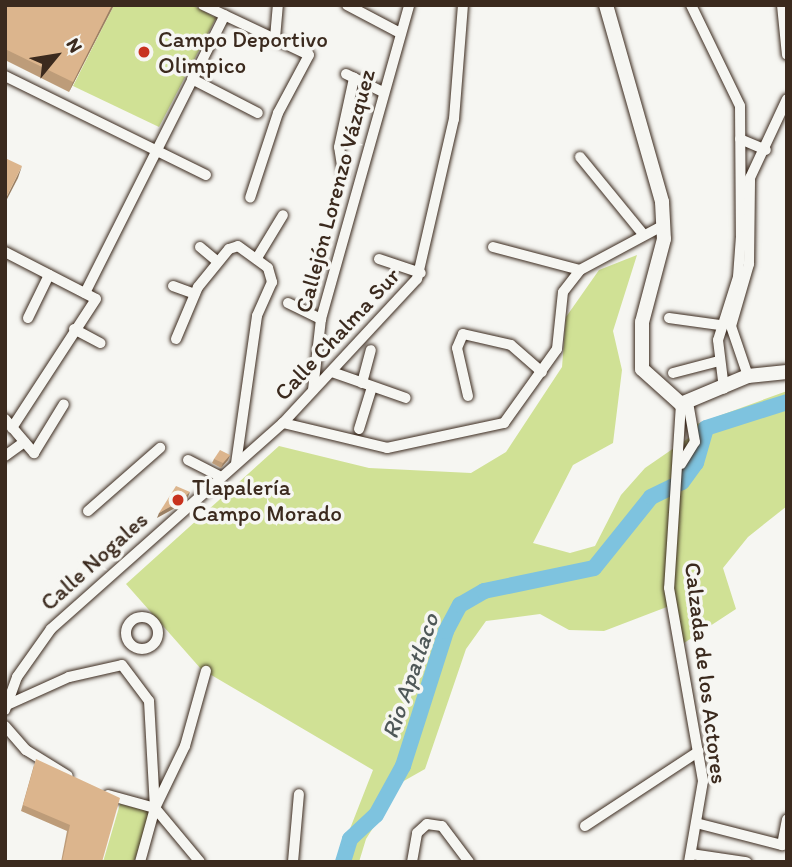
<!DOCTYPE html>
<html>
<head>
<meta charset="utf-8">
<style>
	body { margin:0 }
	#map { position:relative; width:792px; height:867px; overflow:hidden; background:#f6f6f2; font-family:Itim,sans-serif }
	div>[style] { position:absolute }
	.green>* { inset:0; background:#d0e195 }
	.river>* { height:16px; margin:-8px; padding:0 8px; transform-origin:8px; border-radius:8px; background:#7ec3df }
	.roads { filter:drop-shadow(0 0 2px #3b2a1e) drop-shadow(0 0 2px #3b2a1e) }
	.minor>* { height:10px; margin:-5px; padding:0 5px; transform-origin:5px; border-radius:5px; background:#f6f6f2 }
	.minor>.ring { margin:-5px; padding:0; box-sizing:content-box; background:none; border:10px solid #f6f6f2; border-radius:50% }
	.major>* { height:14px; margin:-7px; padding:0 7px; transform-origin:7px; border-radius:7px; background:#f6f6f2 }
	.wall>* { inset:0; background:#bd9c79 }
	.shaded-wall>* { inset:0; background:#9a7f63 }
	.building>* { inset:0; background:#dcb58d }
	.dots>* { width:19px; height:19px; translate:-50% -50%; box-sizing:border-box; border:4px solid #f6f6f2; border-radius:50% }
	span { translate:-50% -50%; white-space:nowrap; text-align:center; line-height:1.15; -webkit-text-stroke:7px #f6f6f2; paint-order:stroke }
	.poi-label { font-size:23px; color:#3b2a1e }
	.left { translate:0 -50%; text-align:left }
	.street-label { font-size:23px; color:#3b2a1e }
	.water-label { font-size:24px; color:#4f5858; font-style:italic }
	.frame { position:absolute; inset:0; border:7px solid #3b2a1e; pointer-events:none }
	.north { position:absolute; left:21px; top:21px; width:70px; height:70px; -webkit-text-stroke:5px #f6f6f2; paint-order:stroke; rotate:60deg; font-size:19px; font-weight:700; line-height:28px; text-align:center; color:#3b2a1e }
	.north::after { content:''; display:block; margin:auto; width:24px; height:32px; background:#3b2a1e; clip-path:polygon(50% 0,100% 100%,50% 72%,0 100%) }
</style>
</head>
<body>
<div id="map">
	<div class="green">
		<i style="clip-path:polygon(114px 5px,192px 5px,216px 18px,159px 127px,73px 86px)"></i>
		<i style="clip-path:polygon(637px 255px,613px 331px,622px 370px,613px 443px,573px 465px,533px 543px,570px 553px,595px 546px,621px 495px,645px 468px,690px 437px,691px 426px,787px 391px,787px 506px,748px 537px,723px 568px,736px 609px,681px 645px,672px 605px,604px 631px,569px 630px,540px 614px,486px 621px,466px 649px,425px 769px,402px 782px,366px 839px,359px 862px,337px 862px,373px 770px,201px 669px,126px 584px,279px 446px,369px 468px,471px 473px,506px 452px,562px 367px,566px 317px,599px 270px)"></i>
		<i style="clip-path:polygon(120px 804px,151px 812px,134px 862px,103px 862px)"></i>
	</div>
	<div class="river">
		<i style="left:343px;top:862px;width:24px;rotate:-73deg"></i>
		<i style="left:350px;top:839px;width:35px;rotate:-43deg"></i>
		<i style="left:376px;top:815px;width:56px;rotate:-61.1deg"></i>
		<i style="left:403px;top:766px;width:142px;rotate:-72.3deg"></i>
		<i style="left:446px;top:631px;width:30px;rotate:-62deg"></i>
		<i style="left:460px;top:605px;width:28px;rotate:-30deg"></i>
		<i style="left:484px;top:591px;width:112px;rotate:-11.8deg"></i>
		<i style="left:594px;top:568px;width:91px;rotate:-51.2deg"></i>
		<i style="left:651px;top:497px;width:34px;rotate:-26deg"></i>
		<i style="left:682px;top:482px;width:24px;rotate:-54deg"></i>
		<i style="left:696px;top:463px;width:36px;rotate:-74deg"></i>
		<i style="left:706px;top:428px;width:85px;rotate:-17.8deg"></i>
	</div>
	<div class="roads">
		<div class="minor">
			<i style="left:203px;top:5px;width:117px;rotate:25.3deg"></i>
			<i style="left:309px;top:55px;width:66px;rotate:118.1deg"></i>
			<i style="left:278px;top:113px;width:89px;rotate:108.2deg"></i>
			<i style="left:347px;top:5px;width:60px;rotate:27.8deg"></i>
			<i style="left:691px;top:5px;width:112px;rotate:64.1deg"></i>
			<i style="left:740px;top:106px;width:130px;rotate:89.6deg"></i>
			<i style="left:741px;top:236px;width:41px;rotate:94.2deg"></i>
			<i style="left:738px;top:277px;width:66px;rotate:107.6deg"></i>
			<i style="left:718px;top:340px;width:49px;rotate:83deg"></i>
			<i style="left:782px;top:5px;width:50px;rotate:84.3deg"></i>
			<i style="left:275px;top:38px;width:33px;rotate:-85deg"></i>
			<i style="left:346px;top:74px;width:41px;rotate:25.9deg"></i>
			<i style="left:5px;top:76px;width:224px;rotate:26.2deg"></i>
			<i style="left:192px;top:79px;width:74px;rotate:27.3deg"></i>
			<i style="left:740px;top:139px;width:28px;rotate:23deg"></i>
			<i style="left:580px;top:157px;width:99px;rotate:50.7deg"></i>
			<i style="left:343px;top:172px;width:25px;rotate:-99deg"></i>
			<i style="left:339px;top:147px;width:71px;rotate:-77.7deg"></i>
			<i style="left:200px;top:247px;width:23px;rotate:40deg"></i>
			<i style="left:493px;top:247px;width:90px;rotate:14.8deg"></i>
			<i style="left:5px;top:252px;width:102px;rotate:27.3deg"></i>
			<i style="left:96px;top:299px;width:154px;rotate:123.1deg"></i>
			<i style="left:257px;top:258px;width:50px;rotate:-58.8deg"></i>
			<i style="left:379px;top:259px;width:44px;rotate:18.4deg"></i>
			<i style="left:173px;top:286px;width:23px;rotate:20deg"></i>
			<i style="left:85px;top:293px;width:311px;rotate:-63.3deg"></i>
			<i style="left:288px;top:303px;width:37px;rotate:26deg"></i>
			<i style="left:28px;top:318px;width:48px;rotate:-64deg"></i>
			<i style="left:669px;top:318px;width:51px;rotate:7.8deg"></i>
			<i style="left:74px;top:329px;width:30px;rotate:28deg"></i>
			<i style="left:176px;top:339px;width:56px;rotate:-67.1deg"></i>
			<i style="left:198px;top:287px;width:49px;rotate:-50.8deg"></i>
			<i style="left:229px;top:249px;width:9px;rotate:-18deg"></i>
			<i style="left:238px;top:246px;width:37px;rotate:36deg"></i>
			<i style="left:268px;top:268px;width:15px;rotate:74deg"></i>
			<i style="left:272px;top:282px;width:37px;rotate:114deg"></i>
			<i style="left:257px;top:316px;width:148px;rotate:98.1deg"></i>
			<i style="left:332px;top:372px;width:78px;rotate:19.4deg"></i>
			<i style="left:673px;top:373px;width:48px;rotate:-14.6deg"></i>
			<i style="left:748px;top:376px;width:53px;rotate:-108.8deg"></i>
			<i style="left:731px;top:326px;width:65px;rotate:-73.8deg"></i>
			<i style="left:749px;top:264px;width:86px;rotate:-89.3deg"></i>
			<i style="left:750px;top:178px;width:87px;rotate:-64.9deg"></i>
			<i style="left:362px;top:383px;width:34px;rotate:-75deg"></i>
			<i style="left:313px;top:390px;width:71px;rotate:-83.6deg"></i>
			<i style="left:321px;top:319px;width:326px;rotate:-74.3deg"></i>
			<i style="left:468px;top:396px;width:49px;rotate:-102.9deg"></i>
			<i style="left:457px;top:348px;width:15px;rotate:-67deg"></i>
			<i style="left:463px;top:334px;width:49px;rotate:12.9deg"></i>
			<i style="left:511px;top:345px;width:41px;rotate:41.1deg"></i>
			<i style="left:681px;top:404px;width:184px;rotate:93.7deg"></i>
			<i style="left:669px;top:588px;width:196px;rotate:80deg"></i>
			<i style="left:703px;top:781px;width:82px;rotate:99.8deg"></i>
			<i style="left:5px;top:419px;width:45px;rotate:49.5deg"></i>
			<i style="left:34px;top:453px;width:57px;rotate:-58.5deg"></i>
			<i style="left:283px;top:423px;width:107px;rotate:13.5deg"></i>
			<i style="left:387px;top:448px;width:120px;rotate:-12.1deg"></i>
			<i style="left:504px;top:423px;width:91px;rotate:-54.4deg"></i>
			<i style="left:557px;top:349px;width:57px;rotate:-84deg"></i>
			<i style="left:563px;top:292px;width:28px;rotate:-52deg"></i>
			<i style="left:580px;top:270px;width:95px;rotate:-28.2deg"></i>
			<i style="left:359px;top:429px;width:44px;rotate:-72.8deg"></i>
			<i style="left:5px;top:456px;width:24px;rotate:-36deg"></i>
			<i style="left:188px;top:460px;width:36px;rotate:27deg"></i>
			<i style="left:681px;top:464px;width:26px;rotate:-58deg"></i>
			<i style="left:695px;top:442px;width:39px;rotate:-100deg"></i>
			<i style="left:88px;top:511px;width:96px;rotate:-41.2deg"></i>
			<i class="ring" style="left:126px;top:617px;width:22px;height:22px"></i>
			<i style="left:7px;top:705px;width:68px;rotate:-24.3deg"></i>
			<i style="left:69px;top:677px;width:54px;rotate:-12.8deg"></i>
			<i style="left:122px;top:665px;width:45px;rotate:53.1deg"></i>
			<i style="left:149px;top:701px;width:107px;rotate:86.8deg"></i>
			<i style="left:5px;top:710px;width:35px;rotate:-70deg"></i>
			<i style="left:17px;top:677px;width:59px;rotate:-54.7deg"></i>
			<i style="left:51px;top:629px;width:310px;rotate:-41.6deg"></i>
			<i style="left:283px;top:423px;width:197px;rotate:-47.1deg"></i>
			<i style="left:417px;top:279px;width:164px;rotate:-77deg"></i>
			<i style="left:454px;top:119px;width:114px;rotate:-85.5deg"></i>
			<i style="left:5px;top:726px;width:32px;rotate:49deg"></i>
			<i style="left:26px;top:750px;width:49px;rotate:31.8deg"></i>
			<i style="left:108px;top:795px;width:49px;rotate:15.5deg"></i>
			<i style="left:155px;top:808px;width:70px;rotate:50.2deg"></i>
			<i style="left:700px;top:824px;width:85px;rotate:14.4deg"></i>
			<i style="left:782px;top:845px;width:26px;rotate:-79deg"></i>
			<i style="left:585px;top:826px;width:136px;rotate:-33.3deg"></i>
			<i style="left:691px;top:854px;width:56px;rotate:8.3deg"></i>
			<i style="left:140px;top:862px;width:56px;rotate:-74.5deg"></i>
			<i style="left:155px;top:808px;width:69px;rotate:-64.2deg"></i>
			<i style="left:185px;top:746px;width:78px;rotate:-74.4deg"></i>
			<i style="left:293px;top:862px;width:68px;rotate:-85deg"></i>
			<i style="left:412px;top:862px;width:29px;rotate:-80deg"></i>
			<i style="left:417px;top:833px;width:13px;rotate:-42deg"></i>
			<i style="left:427px;top:824px;width:15px;rotate:8deg"></i>
			<i style="left:442px;top:826px;width:45px;rotate:53.1deg"></i>
		</div>
		<div class="major">
			<i style="left:606px;top:5px;width:205px;rotate:74.1deg"></i>
			<i style="left:662px;top:202px;width:37px;rotate:87deg"></i>
			<i style="left:664px;top:239px;width:86px;rotate:104.8deg"></i>
			<i style="left:642px;top:322px;width:47px;rotate:90deg"></i>
			<i style="left:642px;top:369px;width:52px;rotate:41.9deg"></i>
			<i style="left:681px;top:404px;width:73px;rotate:-22.7deg"></i>
			<i style="left:748px;top:376px;width:39px;rotate:-6deg"></i>
		</div>
	</div>
	<div class="wall">
		<i style="clip-path:polygon(5px 5px,114px 5px,69px 92px,5px 60px)"></i>
		<i style="clip-path:polygon(230px 455px,228px 460px,221px 468px,212px 463px,214px 459px)"></i>
		<i style="clip-path:polygon(34px 765px,102px 862px,61px 862px,67px 831px,21px 811px)"></i>
	</div>
	<div class="shaded-wall">
		<i style="clip-path:polygon(112px 5px,114px 5px,69px 92px,73px 82px)"></i>
		<i style="clip-path:polygon(22px 166px,18px 178px,5px 203px,5px 200px)"></i>
		<i style="clip-path:polygon(230px 455px,228px 460px,221px 468px,223px 463px)"></i>
		<i style="clip-path:polygon(190px 492px,188px 497px,177px 507px,157px 518px,159px 513px)"></i>
	</div>
	<div class="building">
		<i style="clip-path:polygon(5px 5px,112px 5px,73px 82px,5px 49px)"></i>
		<i style="clip-path:polygon(5px 158px,22px 166px,5px 200px)"></i>
		<i style="clip-path:polygon(220px 450px,230px 455px,223px 463px,214px 459px)"></i>
		<i style="clip-path:polygon(176px 486px,190px 492px,179px 502px,159px 513px)"></i>
		<i style="clip-path:polygon(36px 759px,120px 798px,102px 862px,62px 862px,70px 825px,23px 805px)"></i>
	</div>
	<div class="dots">
		<i style="left:144px;top:52px;background:#c8321e"></i>
		<i style="left:178px;top:500px;background:#c8321e"></i>
	</div>
	<div class="poi-label">
		<span class="left" style="left:158px;top:52px">Campo Deportivo<br>Olimpico</span>
		<span class="left" style="left:192px;top:500px">Tlapalería<br>Campo Morado</span>
	</div>
	<div class="street-label">
		<span style="left:335px;top:191px;rotate:-75deg">Callejón Lorenzo Vázquez</span>
		<span style="left:337px;top:334px;rotate:-47deg">Calle Chalma Sur</span>
		<span style="left:94px;top:561px;rotate:-42deg">Calle Nogales</span>
		<span style="left:706px;top:673px;rotate:83deg">Calzada de los Actores</span>
	</div>
	<div class="water-label">
		<span style="left:410px;top:676px;rotate:-71deg">Rio Apatlaco</span>
	</div>
	<div class="frame"></div>
	<div class="north">N</div>
</div>
</body>
</html>
